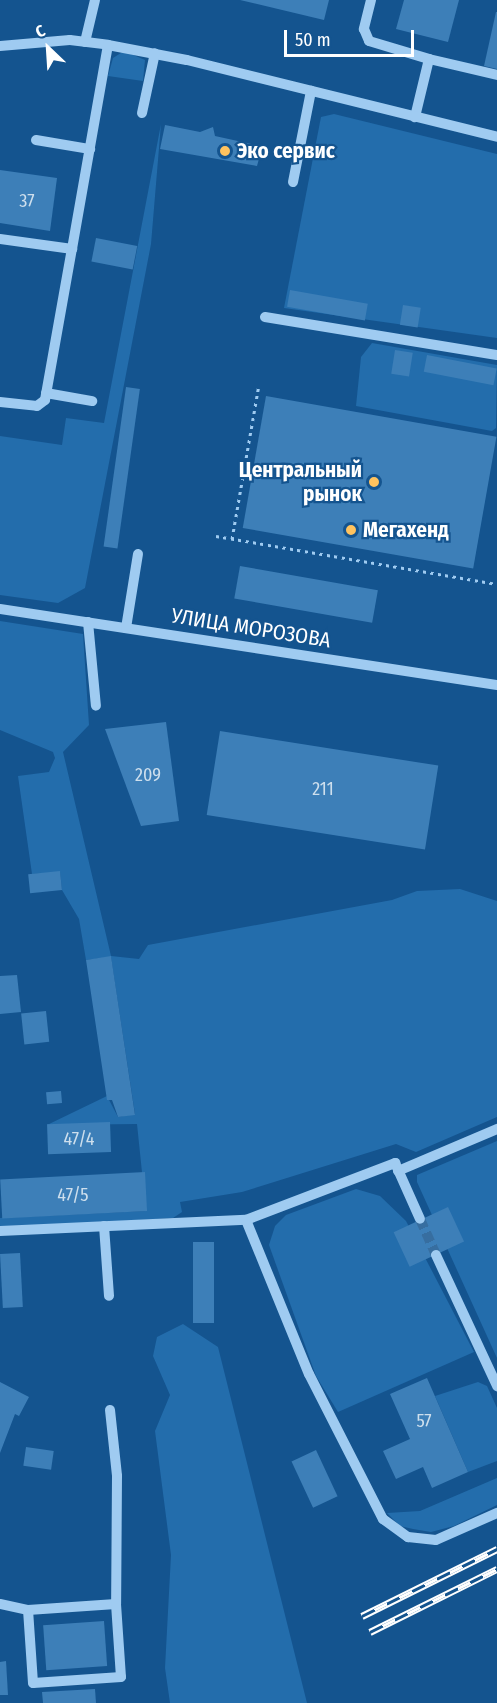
<!DOCTYPE html>
<html>
<head>
<meta charset="utf-8">
<style>
	body { margin:0 }
	#map { position:relative; width:497px; height:1703px; overflow:hidden; background:#14548f; font-family:"Fira Sans Condensed",sans-serif }
	div>[style] { position:absolute }
	.green>* { inset:0; background:#236dac }
	.building>* { inset:0; background:#3d7fb8; transform-origin:0 0 }
	.minor-tunnel>* { height:10px; margin-top:-5px; transform-origin:0; background:repeating-linear-gradient(90deg,#376ea0 0 10px,transparent 0 15px) }
	.path>* { height:3px; margin-top:-1.5px; transform-origin:0; background:repeating-linear-gradient(90deg,#9fcbf1 0 3px,transparent 0 7.5px) }
	.minor>* { height:10px; margin:-5px; padding:0 5px; transform-origin:5px; border-radius:5px; background:#9fcbf1 }
	.rail>* { height:7px; margin-top:-3.5px; transform-origin:0; background:repeating-linear-gradient(90deg,#14548f 0 14px,#fff 0 28px); box-sizing:border-box; border-block:2px solid #fff }
	.dots>* { width:16px; height:16px; translate:-50% -50%; box-sizing:border-box; border:3px solid #14548f; border-radius:50% }
	span { translate:-50% -50%; white-space:nowrap; text-align:center; line-height:1.15; -webkit-text-stroke:4.5px #14548f; paint-order:stroke }
	.number-label { font-size:18px; color:#cedfed }
	.number-label span { -webkit-text-stroke-width:0 }
	.poi-label { font-size:21px; color:#fff; font-weight:700 }
	.left { translate:0 -50%; text-align:left }
	.right { translate:-100% -50%; text-align:right }
	.street-label { font-size:21px; color:#fff }
	.north { position:absolute; left:18px; top:18px; width:60px; height:60px; -webkit-text-stroke:4px #14548f; paint-order:stroke; rotate:335deg; font-size:16px; font-weight:700; line-height:24px; text-align:center; color:#fff }
	.north::after { content:''; display:block; margin:auto; width:21px; height:27px; background:#fff; clip-path:polygon(50% 0,100% 100%,50% 72%,0 100%) }
	.scale { position:absolute; left:284px; top:30px; width:130px; height:27px; box-sizing:border-box; border:3px solid #fff; border-top:0; padding-left:8px; font-size:18px; line-height:21px; white-space:nowrap; color:#fff; -webkit-text-stroke:4px #14548f; paint-order:stroke }
</style>
</head>
<body>
<div id="map">
	<div class="green">
		<i style="clip-path:polygon(124px 51px,145px 60px,143px 81px,108px 76px,113px 58px)"></i>
		<i style="clip-path:polygon(334px 114px,497px 154px,497px 338px,284px 308px,321px 117px)"></i>
		<i style="clip-path:polygon(161px 124px,151px 244px,85px 588px,58px 603px,0 595px,0 436px,62px 445px,66px 418px,104px 423px)"></i>
		<i style="clip-path:polygon(372px 343px,497px 365px,496px 428px,492px 431px,356px 406px,361px 357px)"></i>
		<i style="clip-path:polygon(0 621px,83px 634px,89px 725px,63px 752px,111px 956px,139px 959px,148px 945px,392px 900px,417px 891px,460px 889px,497px 901px,497px 1117px,416px 1152px,396px 1144px,242px 1192px,180px 1202px,182px 1212px,173px 1218px,0 1228px,0 1218px,146px 1211px,137px 1124px,47px 1125px,107px 1096px,118px 1117px,135px 1114px,111px 957px,86px 960px,79px 919px,62px 890px,60px 872px,32px 874px,18px 776px,49px 772px,55px 758px,53px 752px,0 730px)"></i>
		<i style="clip-path:polygon(497px 1141px,497px 1358px,417px 1182px,417px 1175px)"></i>
		<i style="clip-path:polygon(356px 1189px,380px 1196px,406px 1221px,474px 1352px,338px 1412px,316px 1376px,269px 1245px,275px 1226px,286px 1215px)"></i>
		<i style="clip-path:polygon(183px 1324px,218px 1347px,307px 1703px,170px 1703px,165px 1668px,171px 1555px,155px 1431px,170px 1395px,153px 1356px,157px 1337px)"></i>
		<i style="clip-path:polygon(478px 1382px,487px 1386px,497px 1408px,497px 1461px,468px 1472px,435px 1396px)"></i>
		<i style="clip-path:polygon(497px 1478px,497px 1505px,454px 1526px,431px 1532px,413px 1529px,400px 1526px,387px 1513px,420px 1511px)"></i>
	</div>
	<div class="building">
		<i style="clip-path:polygon(240px 0,329px 0,324px 20px)"></i>
		<i style="clip-path:polygon(404px 0,459px 0,448px 42px,396px 29px)"></i>
		<i style="clip-path:polygon(496px 12px,497px 12px,497px 69px,484px 66px)"></i>
		<i style="clip-path:polygon(165px 125px,200px 132px,213px 127px,215px 136px,256px 145px,260px 155px,257px 166px,160px 149px)"></i>
		<i style="clip-path:polygon(0 170px,57px 178px,50px 231px,0 223px)"></i>
		<i style="left:96px;top:238px;width:42px;height:24px;rotate:11deg"></i>
		<i style="left:290px;top:290px;width:79px;height:17px;rotate:10deg"></i>
		<i style="left:403px;top:305px;width:18px;height:20px;rotate:9deg"></i>
		<i style="left:395px;top:350px;width:18px;height:24px;rotate:9deg"></i>
		<i style="left:427px;top:355px;width:71px;height:17px;rotate:11deg"></i>
		<i style="left:126px;top:387px;width:14px;height:161px;rotate:8deg"></i>
		<i style="left:266px;top:396px;width:234px;height:134px;rotate:10deg"></i>
		<i style="left:240px;top:566px;width:140px;height:33px;rotate:10deg"></i>
		<i style="clip-path:polygon(166px 722px,179px 821px,141px 826px,105px 729px)"></i>
		<i style="left:220px;top:731px;width:221px;height:85px;rotate:9deg"></i>
		<i style="left:60px;top:871px;width:19px;height:32px;rotate:84deg"></i>
		<i style="clip-path:polygon(111px 956px,135px 1115px,118px 1117px,112px 1100px,107px 1100px,86px 960px)"></i>
		<i style="clip-path:polygon(17px 975px,21px 1012px,0 1014px,0 976px)"></i>
		<i style="left:46px;top:1011px;width:31px;height:25px;rotate:84deg"></i>
		<i style="left:61px;top:1091px;width:12px;height:15px;rotate:85deg"></i>
		<i style="left:110px;top:1122px;width:30px;height:63px;rotate:88deg"></i>
		<i style="left:145px;top:1172px;width:39px;height:145px;rotate:87deg"></i>
		<i style="left:448px;top:1207px;width:38px;height:60px;rotate:65deg"></i>
		<i style="left:193px;top:1242px;width:21px;height:81px"></i>
		<i style="left:20px;top:1253px;width:54px;height:20px;rotate:87deg"></i>
		<i style="clip-path:polygon(427px 1378px,468px 1472px,432px 1488px,423px 1467px,396px 1479px,383px 1451px,410px 1439px,390px 1394px)"></i>
		<i style="clip-path:polygon(0 1382px,29px 1397px,19px 1416px,15px 1414px,0 1453px)"></i>
		<i style="left:26px;top:1447px;width:28px;height:19px;rotate:8deg"></i>
		<i style="left:316px;top:1450px;width:51px;height:27px;rotate:65deg"></i>
		<i style="left:104px;top:1621px;width:45px;height:61px;rotate:86deg"></i>
		<i style="clip-path:polygon(6px 1661px,8px 1695px,0 1695px,0 1662px)"></i>
		<i style="clip-path:polygon(95px 1689px,96px 1703px,43px 1703px,42px 1692px)"></i>
	</div>
	<div class="minor-tunnel">
		<i style="left:420px;top:1219px;width:39px;rotate:66deg"></i>
	</div>
	<div class="path">
		<i style="left:216px;top:536px;width:285px;rotate:9.7deg"></i>
		<i style="left:232px;top:539px;width:157px;rotate:-80.1deg"></i>
	</div>
	<div class="minor">
		<i style="left:371px;top:0;width:30px;rotate:104deg"></i>
		<i style="left:364px;top:29px;width:13px;rotate:67deg"></i>
		<i style="left:369px;top:41px;width:63px;rotate:16.7deg"></i>
		<i style="left:429px;top:59px;width:60px;rotate:103.6deg"></i>
		<i style="left:85px;top:42px;width:43px;rotate:-76.6deg"></i>
		<i style="left:0;top:46px;width:70px;rotate:-4.9deg"></i>
		<i style="left:70px;top:40px;width:38px;rotate:7deg"></i>
		<i style="left:108px;top:45px;width:80px;rotate:10.8deg"></i>
		<i style="left:187px;top:60px;width:319px;rotate:13.9deg"></i>
		<i style="left:429px;top:59px;width:70px;rotate:13.2deg"></i>
		<i style="left:142px;top:113px;width:61px;rotate:-77.8deg"></i>
		<i style="left:36px;top:140px;width:55px;rotate:9.5deg"></i>
		<i style="left:293px;top:182px;width:93px;rotate:-78.8deg"></i>
		<i style="left:0;top:239px;width:73px;rotate:7.9deg"></i>
		<i style="left:72px;top:249px;width:207px;rotate:-80deg"></i>
		<i style="left:265px;top:317px;width:235px;rotate:9.3deg"></i>
		<i style="left:46px;top:393px;width:47px;rotate:9.9deg"></i>
		<i style="left:0;top:402px;width:37px;rotate:6deg"></i>
		<i style="left:37px;top:406px;width:10px;rotate:-37deg"></i>
		<i style="left:45px;top:400px;width:153px;rotate:-79.9deg"></i>
		<i style="left:0;top:609px;width:503px;rotate:8.69deg"></i>
		<i style="left:88px;top:622px;width:84px;rotate:84.6deg"></i>
		<i style="left:126px;top:628px;width:75px;rotate:-80.8deg"></i>
		<i style="left:398px;top:1171px;width:108px;rotate:-23deg"></i>
		<i style="left:246px;top:1220px;width:166px;rotate:67.8deg"></i>
		<i style="left:309px;top:1374px;width:163px;rotate:63deg"></i>
		<i style="left:383px;top:1519px;width:31px;rotate:36deg"></i>
		<i style="left:408px;top:1537px;width:28px;rotate:6deg"></i>
		<i style="left:436px;top:1540px;width:67px;rotate:-23.9deg"></i>
		<i style="left:104px;top:1226px;width:70px;rotate:85.9deg"></i>
		<i style="left:0;top:1231px;width:246px;rotate:-2.6deg"></i>
		<i style="left:246px;top:1220px;width:160px;rotate:-20.9deg"></i>
		<i style="left:395px;top:1163px;width:61px;rotate:65.9deg"></i>
		<i style="left:436px;top:1255px;width:145px;rotate:65deg"></i>
		<i style="left:110px;top:1410px;width:66px;rotate:83.9deg"></i>
		<i style="left:117px;top:1476px;width:128px;rotate:90.4deg"></i>
		<i style="left:0;top:1604px;width:29px;rotate:12deg"></i>
		<i style="left:28px;top:1610px;width:88px;rotate:-3.9deg"></i>
		<i style="left:116px;top:1604px;width:73px;rotate:86.1deg"></i>
		<i style="left:121px;top:1677px;width:88px;rotate:176.1deg"></i>
		<i style="left:33px;top:1683px;width:73px;rotate:-93.9deg"></i>
	</div>
	<div class="rail">
		<i style="left:362px;top:1616px;width:151px;rotate:-26.4deg"></i>
		<i style="left:370px;top:1632px;width:142px;rotate:-26.4deg"></i>
	</div>
	<div class="dots">
		<i style="left:225px;top:151px;background:#ffc35f"></i>
		<i style="left:374px;top:482px;background:#ffc35f"></i>
		<i style="left:351px;top:530px;background:#ffc35f"></i>
	</div>
	<div class="number-label">
		<span style="left:27px;top:201px">37</span>
		<span style="left:148px;top:775px">209</span>
		<span style="left:323px;top:789px">211</span>
		<span style="left:79px;top:1139px">47/4</span>
		<span style="left:73px;top:1195px">47/5</span>
		<span style="left:424px;top:1421px">57</span>
	</div>
	<div class="poi-label">
		<span class="left" style="left:237px;top:151px">Эко сервис</span>
		<span class="right" style="left:362px;top:482px">Центральный<br>рынок</span>
		<span class="left" style="left:363px;top:530px">Мегахенд</span>
	</div>
	<div class="street-label">
		<span style="left:251px;top:628px;rotate:9deg">УЛИЦА МОРОЗОВА</span>
	</div>
	<div class="north">С</div>
	<div class="scale">50 m</div>
</div>
</body>
</html>
